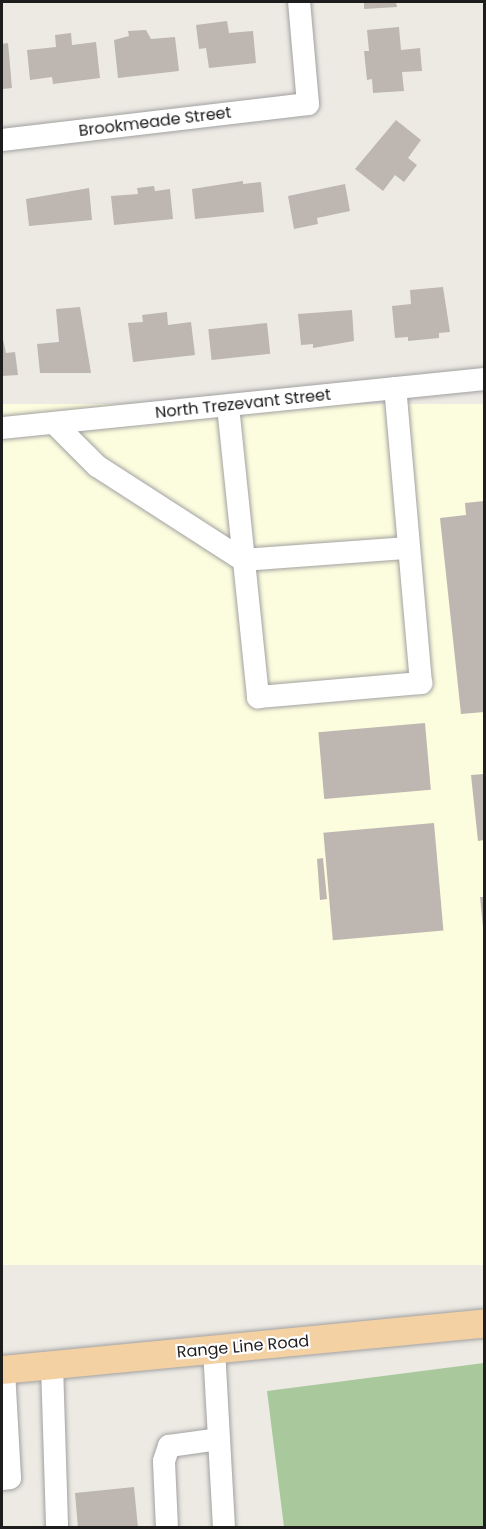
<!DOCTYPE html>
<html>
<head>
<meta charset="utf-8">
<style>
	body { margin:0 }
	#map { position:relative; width:486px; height:1529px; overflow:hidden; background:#edeae4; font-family:Poppins,sans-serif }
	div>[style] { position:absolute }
	.education>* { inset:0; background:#fcfcde; transform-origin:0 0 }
	.forest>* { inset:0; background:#a9c99c }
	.building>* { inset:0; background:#bdb6b1; transform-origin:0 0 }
	.roads { filter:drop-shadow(0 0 2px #a1a1a1) drop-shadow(0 0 2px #a1a1a1) }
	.minor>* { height:22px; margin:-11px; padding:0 11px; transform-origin:11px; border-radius:11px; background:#fff }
	.major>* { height:28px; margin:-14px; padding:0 14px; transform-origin:14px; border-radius:14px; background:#f3d1a3 }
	span { translate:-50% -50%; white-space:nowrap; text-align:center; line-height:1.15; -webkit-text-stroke:4.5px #fff; paint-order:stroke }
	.street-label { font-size:16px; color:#1d1d1d }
	.frame { position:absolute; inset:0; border:3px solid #1d1d1d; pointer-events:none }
</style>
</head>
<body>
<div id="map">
	<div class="education">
		<i style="left:484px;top:404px;width:861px;height:485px;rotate:90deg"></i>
	</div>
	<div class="forest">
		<i style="clip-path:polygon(484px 1363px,484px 1527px,284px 1527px,267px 1391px)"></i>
	</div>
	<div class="building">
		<i style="clip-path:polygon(364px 2px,396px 2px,397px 7px,364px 9px)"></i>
		<i style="clip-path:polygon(227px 21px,229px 33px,253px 31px,256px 63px,209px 68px,206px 48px,199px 49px,196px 25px)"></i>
		<i style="clip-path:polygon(399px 27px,401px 50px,420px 48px,422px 71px,402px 72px,404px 91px,373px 93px,372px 79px,367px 80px,364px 51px,369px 51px,367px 30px)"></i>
		<i style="clip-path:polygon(146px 30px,151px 39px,175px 37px,179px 71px,118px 78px,114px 40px,129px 36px,128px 31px)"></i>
		<i style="clip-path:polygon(71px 33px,72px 45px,96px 42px,100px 78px,53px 84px,52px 77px,30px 80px,27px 50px,56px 47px,55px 35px)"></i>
		<i style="clip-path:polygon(8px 43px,12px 88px,2px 89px,2px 44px)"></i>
		<i style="clip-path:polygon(396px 120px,421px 140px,408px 158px,417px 165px,404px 182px,395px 175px,383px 191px,355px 169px)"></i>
		<i style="clip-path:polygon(243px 181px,243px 184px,261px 182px,264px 212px,195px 219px,192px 189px)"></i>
		<i style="clip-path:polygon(345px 184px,350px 211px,317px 218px,318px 224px,294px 229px,288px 196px)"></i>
		<i style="clip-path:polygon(154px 186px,155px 191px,170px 189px,173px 219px,114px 225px,111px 196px,138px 194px,137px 188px)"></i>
		<i style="clip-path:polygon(89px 188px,92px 220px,29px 226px,26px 199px)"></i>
		<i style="clip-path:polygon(443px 287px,450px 332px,439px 333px,439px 338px,408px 341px,408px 337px,395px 338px,392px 306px,411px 304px,410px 290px)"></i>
		<i style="clip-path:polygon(80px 307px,91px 373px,40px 373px,37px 344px,59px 342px,56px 309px)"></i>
		<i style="clip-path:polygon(352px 310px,354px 341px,313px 348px,313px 344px,301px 345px,298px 314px)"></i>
		<i style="clip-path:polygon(167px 312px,168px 325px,191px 322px,195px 355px,133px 362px,128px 323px,143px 322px,142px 315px)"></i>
		<i style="left:267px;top:323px;width:31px;height:59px;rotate:84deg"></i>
		<i style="clip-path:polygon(2px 335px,6px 353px,15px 352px,18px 375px,2px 376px)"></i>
		<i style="clip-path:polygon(484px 501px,484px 712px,461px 714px,440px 518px,466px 515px,465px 503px)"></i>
		<i style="left:425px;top:723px;width:67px;height:107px;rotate:85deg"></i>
		<i style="clip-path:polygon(484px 774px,484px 840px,478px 841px,471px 775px)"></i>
		<i style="left:434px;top:823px;width:108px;height:111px;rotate:85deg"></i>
		<i style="clip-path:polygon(323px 858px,327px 899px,320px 900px,317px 859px)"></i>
		<i style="clip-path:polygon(480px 897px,484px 897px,484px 927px,483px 927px)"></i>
		<i style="clip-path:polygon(134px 1487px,138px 1528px,78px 1528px,75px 1493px)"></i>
	</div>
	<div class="roads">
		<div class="minor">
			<i style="left:2px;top:140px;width:308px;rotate:-6.7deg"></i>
			<i style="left:308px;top:104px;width:102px;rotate:-95deg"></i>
			<i style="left:228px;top:406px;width:293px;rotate:84.1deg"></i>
			<i style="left:258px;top:697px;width:164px;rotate:-4.9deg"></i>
			<i style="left:421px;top:683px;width:296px;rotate:-95deg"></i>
			<i style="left:54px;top:423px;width:61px;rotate:45deg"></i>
			<i style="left:97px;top:466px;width:174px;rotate:32.8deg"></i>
			<i style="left:243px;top:560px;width:165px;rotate:-4.2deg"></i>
			<i style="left:2px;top:428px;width:484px;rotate:-5.8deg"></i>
			<i style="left:214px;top:1349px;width:179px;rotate:86.8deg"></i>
			<i style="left:52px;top:1365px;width:163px;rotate:88.2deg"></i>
			<i style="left:2px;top:1479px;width:8px;rotate:-7deg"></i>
			<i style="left:10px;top:1478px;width:109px;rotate:-93.2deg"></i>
			<i style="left:167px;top:1528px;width:67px;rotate:-92.6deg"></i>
			<i style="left:164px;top:1461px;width:16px;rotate:-72deg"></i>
			<i style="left:169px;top:1446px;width:50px;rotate:-8deg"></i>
		</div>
		<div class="major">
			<i style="left:2px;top:1370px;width:484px;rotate:-5.5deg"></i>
		</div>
	</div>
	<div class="street-label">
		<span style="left:155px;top:122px;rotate:-7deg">Brookmeade Street</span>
		<span style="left:243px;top:404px;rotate:-6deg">North Trezevant Street</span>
		<span style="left:243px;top:1347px;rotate:-5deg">Range Line Road</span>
	</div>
	<div class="frame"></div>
</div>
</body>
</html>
